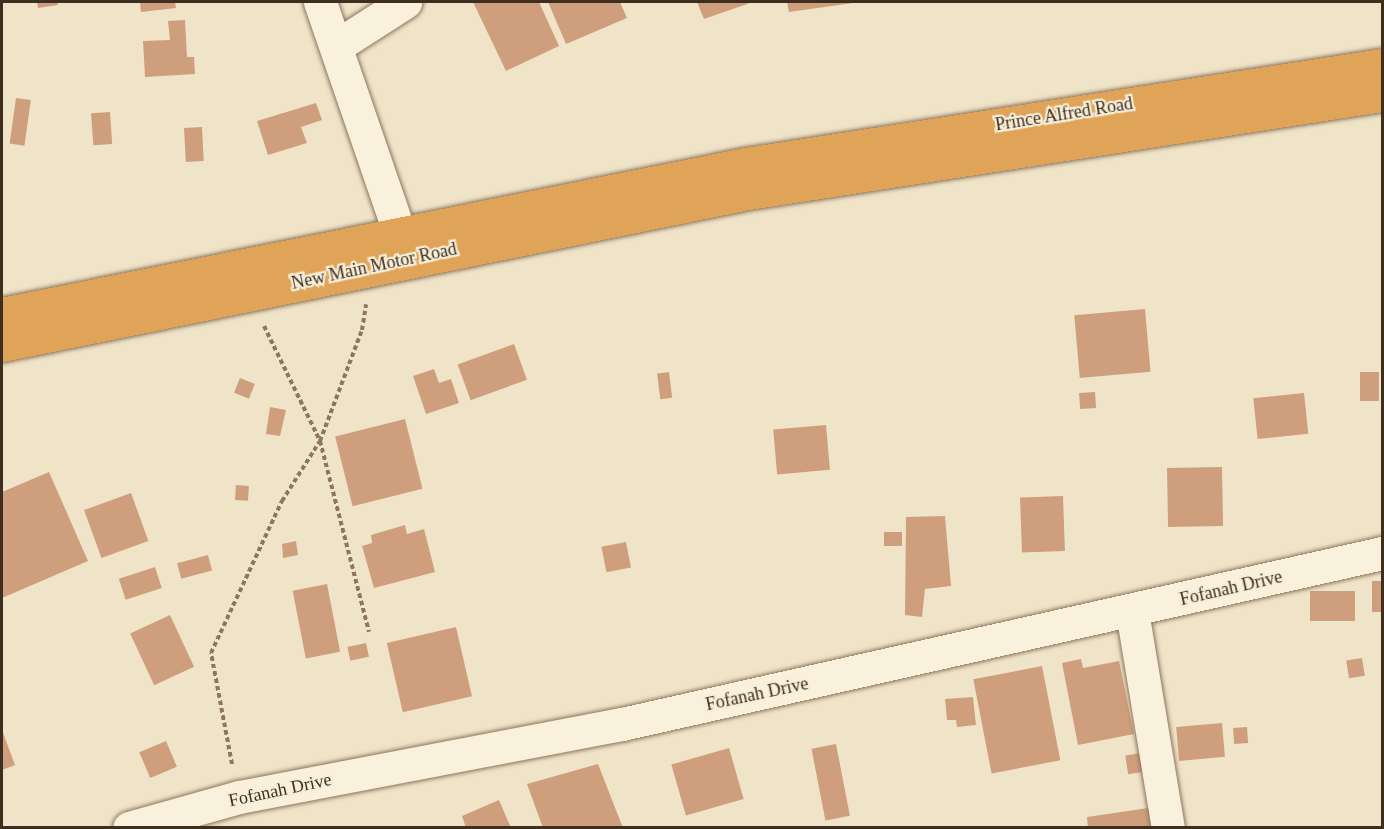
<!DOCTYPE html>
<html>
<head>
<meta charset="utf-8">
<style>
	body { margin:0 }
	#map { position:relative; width:1384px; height:829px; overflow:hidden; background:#f0e4c8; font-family:Georgia,serif }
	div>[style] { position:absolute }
	.building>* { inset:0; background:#cf9f7d; transform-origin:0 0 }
	.path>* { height:4px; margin-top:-2px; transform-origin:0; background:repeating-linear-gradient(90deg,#8d765c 0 4.5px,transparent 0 7.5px) }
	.roads { filter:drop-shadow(0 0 2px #8d765c) drop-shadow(0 0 2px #8d765c) }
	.minor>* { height:33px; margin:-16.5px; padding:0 16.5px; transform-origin:16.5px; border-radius:16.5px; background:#faf1dc }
	.highway>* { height:33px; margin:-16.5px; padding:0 16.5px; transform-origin:16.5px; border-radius:16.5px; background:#e0a458 }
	span { translate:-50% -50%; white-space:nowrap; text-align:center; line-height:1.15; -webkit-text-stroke:4.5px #f7eed8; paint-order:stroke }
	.street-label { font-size:18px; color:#3d2e20 }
	.frame { position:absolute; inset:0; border:3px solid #3d2e20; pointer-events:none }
</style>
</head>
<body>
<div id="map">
	<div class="building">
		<i style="clip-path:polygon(37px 2px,57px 2px,58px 5px,38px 8px)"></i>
		<i style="clip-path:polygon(140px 2px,175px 2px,176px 8px,141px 12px)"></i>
		<i style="clip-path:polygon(473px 2px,539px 2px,559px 46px,506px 71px)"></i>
		<i style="clip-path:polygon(548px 2px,620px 2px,627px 18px,566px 44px)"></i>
		<i style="clip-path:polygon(697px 2px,753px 2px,704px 19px)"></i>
		<i style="clip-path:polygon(787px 2px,852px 2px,853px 3px,789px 12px)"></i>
		<i style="clip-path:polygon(185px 20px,187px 57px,194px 57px,195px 74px,145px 77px,143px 41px,170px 40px,168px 21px)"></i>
		<i style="left:16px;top:98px;width:15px;height:46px;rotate:8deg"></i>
		<i style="clip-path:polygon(316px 103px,322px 120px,301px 127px,307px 143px,268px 155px,257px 121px)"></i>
		<i style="left:110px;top:112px;width:32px;height:19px;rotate:86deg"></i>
		<i style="left:202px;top:127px;width:34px;height:18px;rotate:87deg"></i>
		<i style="left:1145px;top:309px;width:63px;height:71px;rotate:85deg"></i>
		<i style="left:514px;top:344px;width:38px;height:60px;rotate:70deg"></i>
		<i style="clip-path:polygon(434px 369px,439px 383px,451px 379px,459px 403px,426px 414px,413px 376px)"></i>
		<i style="left:669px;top:372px;width:26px;height:12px;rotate:83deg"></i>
		<i style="left:1360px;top:372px;width:19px;height:29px"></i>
		<i style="left:240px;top:378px;width:16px;height:16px;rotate:22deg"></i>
		<i style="left:1095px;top:392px;width:16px;height:16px;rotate:86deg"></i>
		<i style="left:1304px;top:393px;width:41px;height:51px;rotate:84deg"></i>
		<i style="clip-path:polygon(270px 407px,286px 410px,280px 436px,266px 434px)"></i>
		<i style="left:405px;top:419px;width:72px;height:72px;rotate:76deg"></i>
		<i style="left:826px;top:425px;width:45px;height:53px;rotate:85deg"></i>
		<i style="left:1222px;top:467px;width:59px;height:55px;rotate:89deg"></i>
		<i style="clip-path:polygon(49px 472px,88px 561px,2px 598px,2px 492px)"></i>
		<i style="left:236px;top:485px;width:13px;height:15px;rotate:4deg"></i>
		<i style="left:131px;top:493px;width:51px;height:50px;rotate:70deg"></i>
		<i style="left:1063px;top:496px;width:55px;height:43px;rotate:88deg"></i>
		<i style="clip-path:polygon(945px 516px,951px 586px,925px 589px,922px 617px,905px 615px,906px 517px)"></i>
		<i style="clip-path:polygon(405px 525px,407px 534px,424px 529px,435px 572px,374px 588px,362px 546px,372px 543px,371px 535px)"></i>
		<i style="left:884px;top:532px;width:18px;height:14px"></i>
		<i style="clip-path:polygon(296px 541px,298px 555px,283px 558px,282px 544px)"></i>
		<i style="left:626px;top:542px;width:26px;height:25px;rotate:79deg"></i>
		<i style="left:208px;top:555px;width:16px;height:32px;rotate:75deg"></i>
		<i style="left:155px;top:567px;width:22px;height:38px;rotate:72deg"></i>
		<i style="left:1372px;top:581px;width:10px;height:31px"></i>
		<i style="left:327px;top:584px;width:69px;height:35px;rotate:79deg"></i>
		<i style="left:1310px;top:591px;width:45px;height:30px"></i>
		<i style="left:170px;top:615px;width:57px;height:44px;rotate:65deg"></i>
		<i style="left:456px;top:627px;width:71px;height:71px;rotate:77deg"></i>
		<i style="left:366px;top:643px;width:14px;height:19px;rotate:78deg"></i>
		<i style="left:1362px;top:658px;width:18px;height:16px;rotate:81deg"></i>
		<i style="clip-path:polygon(1081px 659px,1083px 668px,1119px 661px,1134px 734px,1078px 745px,1062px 663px)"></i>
		<i style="left:1042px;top:666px;width:96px;height:70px;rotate:79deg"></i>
		<i style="clip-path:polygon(973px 697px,976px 725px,957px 727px,956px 720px,947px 720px,945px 699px)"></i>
		<i style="left:1222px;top:723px;width:34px;height:46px;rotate:85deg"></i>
		<i style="left:1247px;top:727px;width:16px;height:14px;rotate:86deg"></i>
		<i style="clip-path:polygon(2px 730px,15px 765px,2px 770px)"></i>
		<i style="left:166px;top:741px;width:28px;height:29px;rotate:67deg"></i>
		<i style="left:836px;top:744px;width:73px;height:25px;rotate:79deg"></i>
		<i style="left:729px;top:748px;width:53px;height:60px;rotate:74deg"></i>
		<i style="left:1141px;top:753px;width:19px;height:16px;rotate:81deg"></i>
		<i style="clip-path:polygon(598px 764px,623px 828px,543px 828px,527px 784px)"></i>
		<i style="clip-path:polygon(499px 800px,511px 828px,466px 828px,462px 816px)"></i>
		<i style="clip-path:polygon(1155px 807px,1159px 828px,1088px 828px,1087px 817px)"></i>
	</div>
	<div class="path">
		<i style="left:264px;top:326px;width:128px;rotate:64deg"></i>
		<i style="left:320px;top:441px;width:197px;rotate:75.6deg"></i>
		<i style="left:232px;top:764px;width:113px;rotate:-100.7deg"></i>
		<i style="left:211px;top:653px;width:168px;rotate:-65deg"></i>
		<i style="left:282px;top:501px;width:71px;rotate:-57.7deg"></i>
		<i style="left:320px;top:441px;width:119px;rotate:-69.3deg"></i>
		<i style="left:362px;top:330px;width:26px;rotate:-81deg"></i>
	</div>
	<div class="roads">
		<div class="minor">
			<i style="left:320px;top:2px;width:243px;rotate:71deg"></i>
			<i style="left:338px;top:45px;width:80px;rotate:-32.7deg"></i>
			<i style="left:1132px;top:611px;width:220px;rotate:80.6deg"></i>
			<i style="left:129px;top:828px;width:114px;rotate:-15.7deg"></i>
			<i style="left:239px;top:797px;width:390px;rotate:-10.8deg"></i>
			<i style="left:622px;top:724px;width:779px;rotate:-12.68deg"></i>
		</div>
		<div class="highway">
			<i style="left:2px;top:314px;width:759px;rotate:-11.4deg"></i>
			<i style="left:746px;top:164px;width:644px;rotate:-8.85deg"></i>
			<i style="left:2px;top:345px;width:761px;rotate:-11.52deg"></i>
			<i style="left:748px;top:193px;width:642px;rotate:-8.79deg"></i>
		</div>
	</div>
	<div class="street-label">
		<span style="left:1064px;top:114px;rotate:-9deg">Prince Alfred Road</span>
		<span style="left:374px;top:266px;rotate:-12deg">New Main Motor Road</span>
		<span style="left:1231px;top:588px;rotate:-13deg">Fofanah Drive</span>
		<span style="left:757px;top:694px;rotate:-12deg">Fofanah Drive</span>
		<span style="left:280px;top:790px;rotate:-12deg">Fofanah Drive</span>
	</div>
	<div class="frame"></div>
</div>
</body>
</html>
